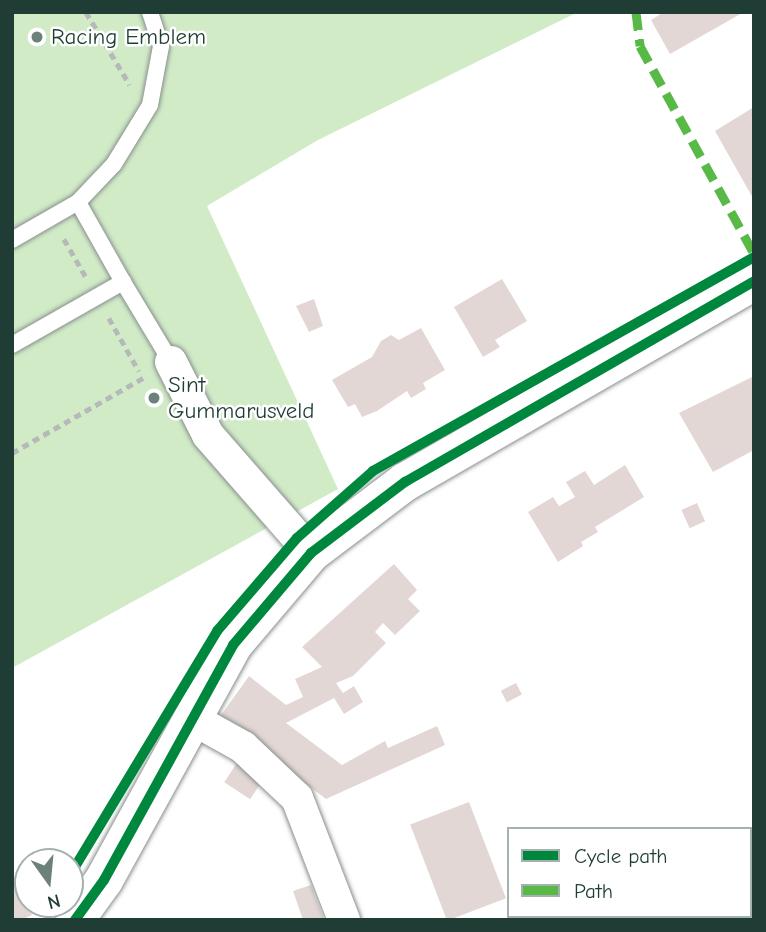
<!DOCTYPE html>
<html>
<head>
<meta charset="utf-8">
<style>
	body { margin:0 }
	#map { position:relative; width:766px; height:932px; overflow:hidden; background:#fff; font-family:"Comic Neue",sans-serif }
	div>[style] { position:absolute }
	.green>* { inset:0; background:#d1ebc7 }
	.building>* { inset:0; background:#e3d7d5; transform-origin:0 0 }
	.path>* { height:4.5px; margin-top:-2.25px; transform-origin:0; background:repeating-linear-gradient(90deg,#b6b9b8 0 7px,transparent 0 12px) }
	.roads { filter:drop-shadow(0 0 2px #898f8d) drop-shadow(0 0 2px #898f8d) }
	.lane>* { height:16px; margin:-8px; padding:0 8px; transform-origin:8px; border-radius:8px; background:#fff }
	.street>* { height:32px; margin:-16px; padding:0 16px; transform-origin:16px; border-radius:16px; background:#fff }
	.secondary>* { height:38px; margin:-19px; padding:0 19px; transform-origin:19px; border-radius:19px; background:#fff }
	.quiet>* { height:9px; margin-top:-4.5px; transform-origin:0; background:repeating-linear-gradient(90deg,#58b947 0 18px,transparent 0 27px) }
	.cycleway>* { height:10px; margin:-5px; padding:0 5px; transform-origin:5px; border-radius:5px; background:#00873e }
	.dots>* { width:19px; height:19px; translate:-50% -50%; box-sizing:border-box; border:4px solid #fff; border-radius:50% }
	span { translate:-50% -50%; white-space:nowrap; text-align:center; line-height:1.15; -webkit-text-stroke:5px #fff; paint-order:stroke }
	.poi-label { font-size:23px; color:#1f3d34 }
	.left { translate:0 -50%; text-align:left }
	.frame { position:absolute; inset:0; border:14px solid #1f3d34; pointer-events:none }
	.legend { position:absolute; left:507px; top:827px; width:245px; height:91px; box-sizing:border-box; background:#fff; border:2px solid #a5b1ae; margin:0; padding:9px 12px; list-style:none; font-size:21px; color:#1f3d34 }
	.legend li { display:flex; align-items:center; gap:14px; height:35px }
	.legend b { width:35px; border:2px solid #a5b1ae }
	.north { position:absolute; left:14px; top:848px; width:70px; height:70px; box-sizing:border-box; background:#fff; border:2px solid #a5b1ae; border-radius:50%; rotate:165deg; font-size:19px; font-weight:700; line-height:28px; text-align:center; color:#1f3d34 }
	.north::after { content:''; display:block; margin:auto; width:24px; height:32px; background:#6d817b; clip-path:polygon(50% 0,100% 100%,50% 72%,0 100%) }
</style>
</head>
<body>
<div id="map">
	<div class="green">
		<i style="clip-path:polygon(12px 12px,578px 12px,318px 140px,207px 206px,338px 489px,12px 668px)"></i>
	</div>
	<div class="building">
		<i style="clip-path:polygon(664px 12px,744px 12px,670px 54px,651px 20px)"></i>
		<i style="clip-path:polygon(754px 107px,754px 200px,715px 131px)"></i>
		<i style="clip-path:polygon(502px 279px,527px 321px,495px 340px,500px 347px,483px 357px,454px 307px)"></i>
		<i style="clip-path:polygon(314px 299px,323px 326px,309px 332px,296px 306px)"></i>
		<i style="clip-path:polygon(421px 328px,445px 370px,423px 383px,426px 389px,411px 398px,407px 391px,377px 411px,362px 417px,355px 404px,348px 407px,332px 380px,372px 357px,381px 341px,391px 335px,399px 340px)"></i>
		<i style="clip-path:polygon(754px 376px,754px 450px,713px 472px,679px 413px)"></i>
		<i style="clip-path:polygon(625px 465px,644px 497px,595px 527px,598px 532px,581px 542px,583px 546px,558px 562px,528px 512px,553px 497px,559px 506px,575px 497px,566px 482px,585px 471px,594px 485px)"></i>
		<i style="left:697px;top:503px;width:20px;height:17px;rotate:66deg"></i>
		<i style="clip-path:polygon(394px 564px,417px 590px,408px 599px,420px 611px,395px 635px,383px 623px,375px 632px,386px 643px,353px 676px,336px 683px,343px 693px,354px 686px,363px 702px,344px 714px,334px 698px,286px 723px,342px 765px,385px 741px,388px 748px,437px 726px,445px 745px,326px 799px,219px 718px,249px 676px,286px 705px,303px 697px,295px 679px,322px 667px,302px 647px)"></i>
		<i style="left:516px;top:683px;width:13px;height:17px;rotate:63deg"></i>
		<i style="left:240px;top:758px;width:31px;height:29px;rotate:33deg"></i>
		<i style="left:469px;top:802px;width:103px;height:63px;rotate:69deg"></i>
		<i style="clip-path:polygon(12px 872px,32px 915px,21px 920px,12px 920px)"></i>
		<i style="clip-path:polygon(311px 885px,324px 920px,303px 920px,293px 891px)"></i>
	</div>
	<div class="path">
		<i style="left:86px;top:12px;width:85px;rotate:58.9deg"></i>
		<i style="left:64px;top:239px;width:44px;rotate:59.9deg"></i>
		<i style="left:109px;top:318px;width:61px;rotate:60.5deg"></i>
		<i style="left:12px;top:453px;width:151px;rotate:-29.8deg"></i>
	</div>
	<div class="roads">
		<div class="lane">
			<i style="left:12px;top:240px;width:76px;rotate:-29.9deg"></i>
			<i style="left:78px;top:202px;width:52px;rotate:-46.5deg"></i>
			<i style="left:114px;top:164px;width:69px;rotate:-58.6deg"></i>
			<i style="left:150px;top:105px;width:60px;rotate:-79.4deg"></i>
			<i style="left:161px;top:46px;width:36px;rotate:-108deg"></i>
			<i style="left:123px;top:282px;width:93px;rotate:59deg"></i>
			<i style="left:12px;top:345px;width:128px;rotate:-29.6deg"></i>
			<i style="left:123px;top:282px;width:92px;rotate:-119.4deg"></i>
		</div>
		<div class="street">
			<i style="left:171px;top:362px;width:82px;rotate:63.1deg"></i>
			<i style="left:208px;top:435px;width:157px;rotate:48.9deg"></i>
			<i style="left:191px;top:718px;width:60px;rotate:29.1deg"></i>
			<i style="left:243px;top:747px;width:74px;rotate:43.4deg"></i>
			<i style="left:297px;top:798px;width:131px;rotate:68.9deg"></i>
		</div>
		<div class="secondary">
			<i style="left:75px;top:920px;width:49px;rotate:-54.1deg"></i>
			<i style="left:104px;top:880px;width:268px;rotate:-61.2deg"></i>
			<i style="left:233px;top:645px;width:121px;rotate:-49.7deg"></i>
			<i style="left:311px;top:553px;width:118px;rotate:-37.1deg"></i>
			<i style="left:405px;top:482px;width:403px;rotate:-29.9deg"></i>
		</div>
	</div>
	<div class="quiet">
		<i style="left:636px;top:12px;width:34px;rotate:83deg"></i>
		<i style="left:640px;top:46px;width:236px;rotate:61.2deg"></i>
	</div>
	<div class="cycleway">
		<i style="left:70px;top:875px;width:285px;rotate:-58.9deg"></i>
		<i style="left:217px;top:631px;width:123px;rotate:-49.3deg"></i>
		<i style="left:297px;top:538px;width:101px;rotate:-41.4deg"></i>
		<i style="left:373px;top:471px;width:437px;rotate:-29.3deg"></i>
		<i style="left:75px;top:920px;width:49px;rotate:-54.1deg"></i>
		<i style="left:104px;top:880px;width:268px;rotate:-61.2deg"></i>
		<i style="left:233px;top:645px;width:121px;rotate:-49.7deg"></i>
		<i style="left:311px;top:553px;width:118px;rotate:-37.1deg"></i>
		<i style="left:405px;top:482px;width:403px;rotate:-29.9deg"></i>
	</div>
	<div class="dots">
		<i style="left:37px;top:37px;background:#6d817b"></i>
		<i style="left:154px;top:398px;background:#6d817b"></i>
	</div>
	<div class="poi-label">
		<span class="left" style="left:51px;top:37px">Racing Emblem</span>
		<span class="left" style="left:168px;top:398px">Sint<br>Gummarusveld</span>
	</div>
	<div class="frame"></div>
	<ul class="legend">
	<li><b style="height:9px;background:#00873e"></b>Cycle path</li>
	<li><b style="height:9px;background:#58b947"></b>Path</li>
	</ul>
	<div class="north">N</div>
</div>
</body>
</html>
